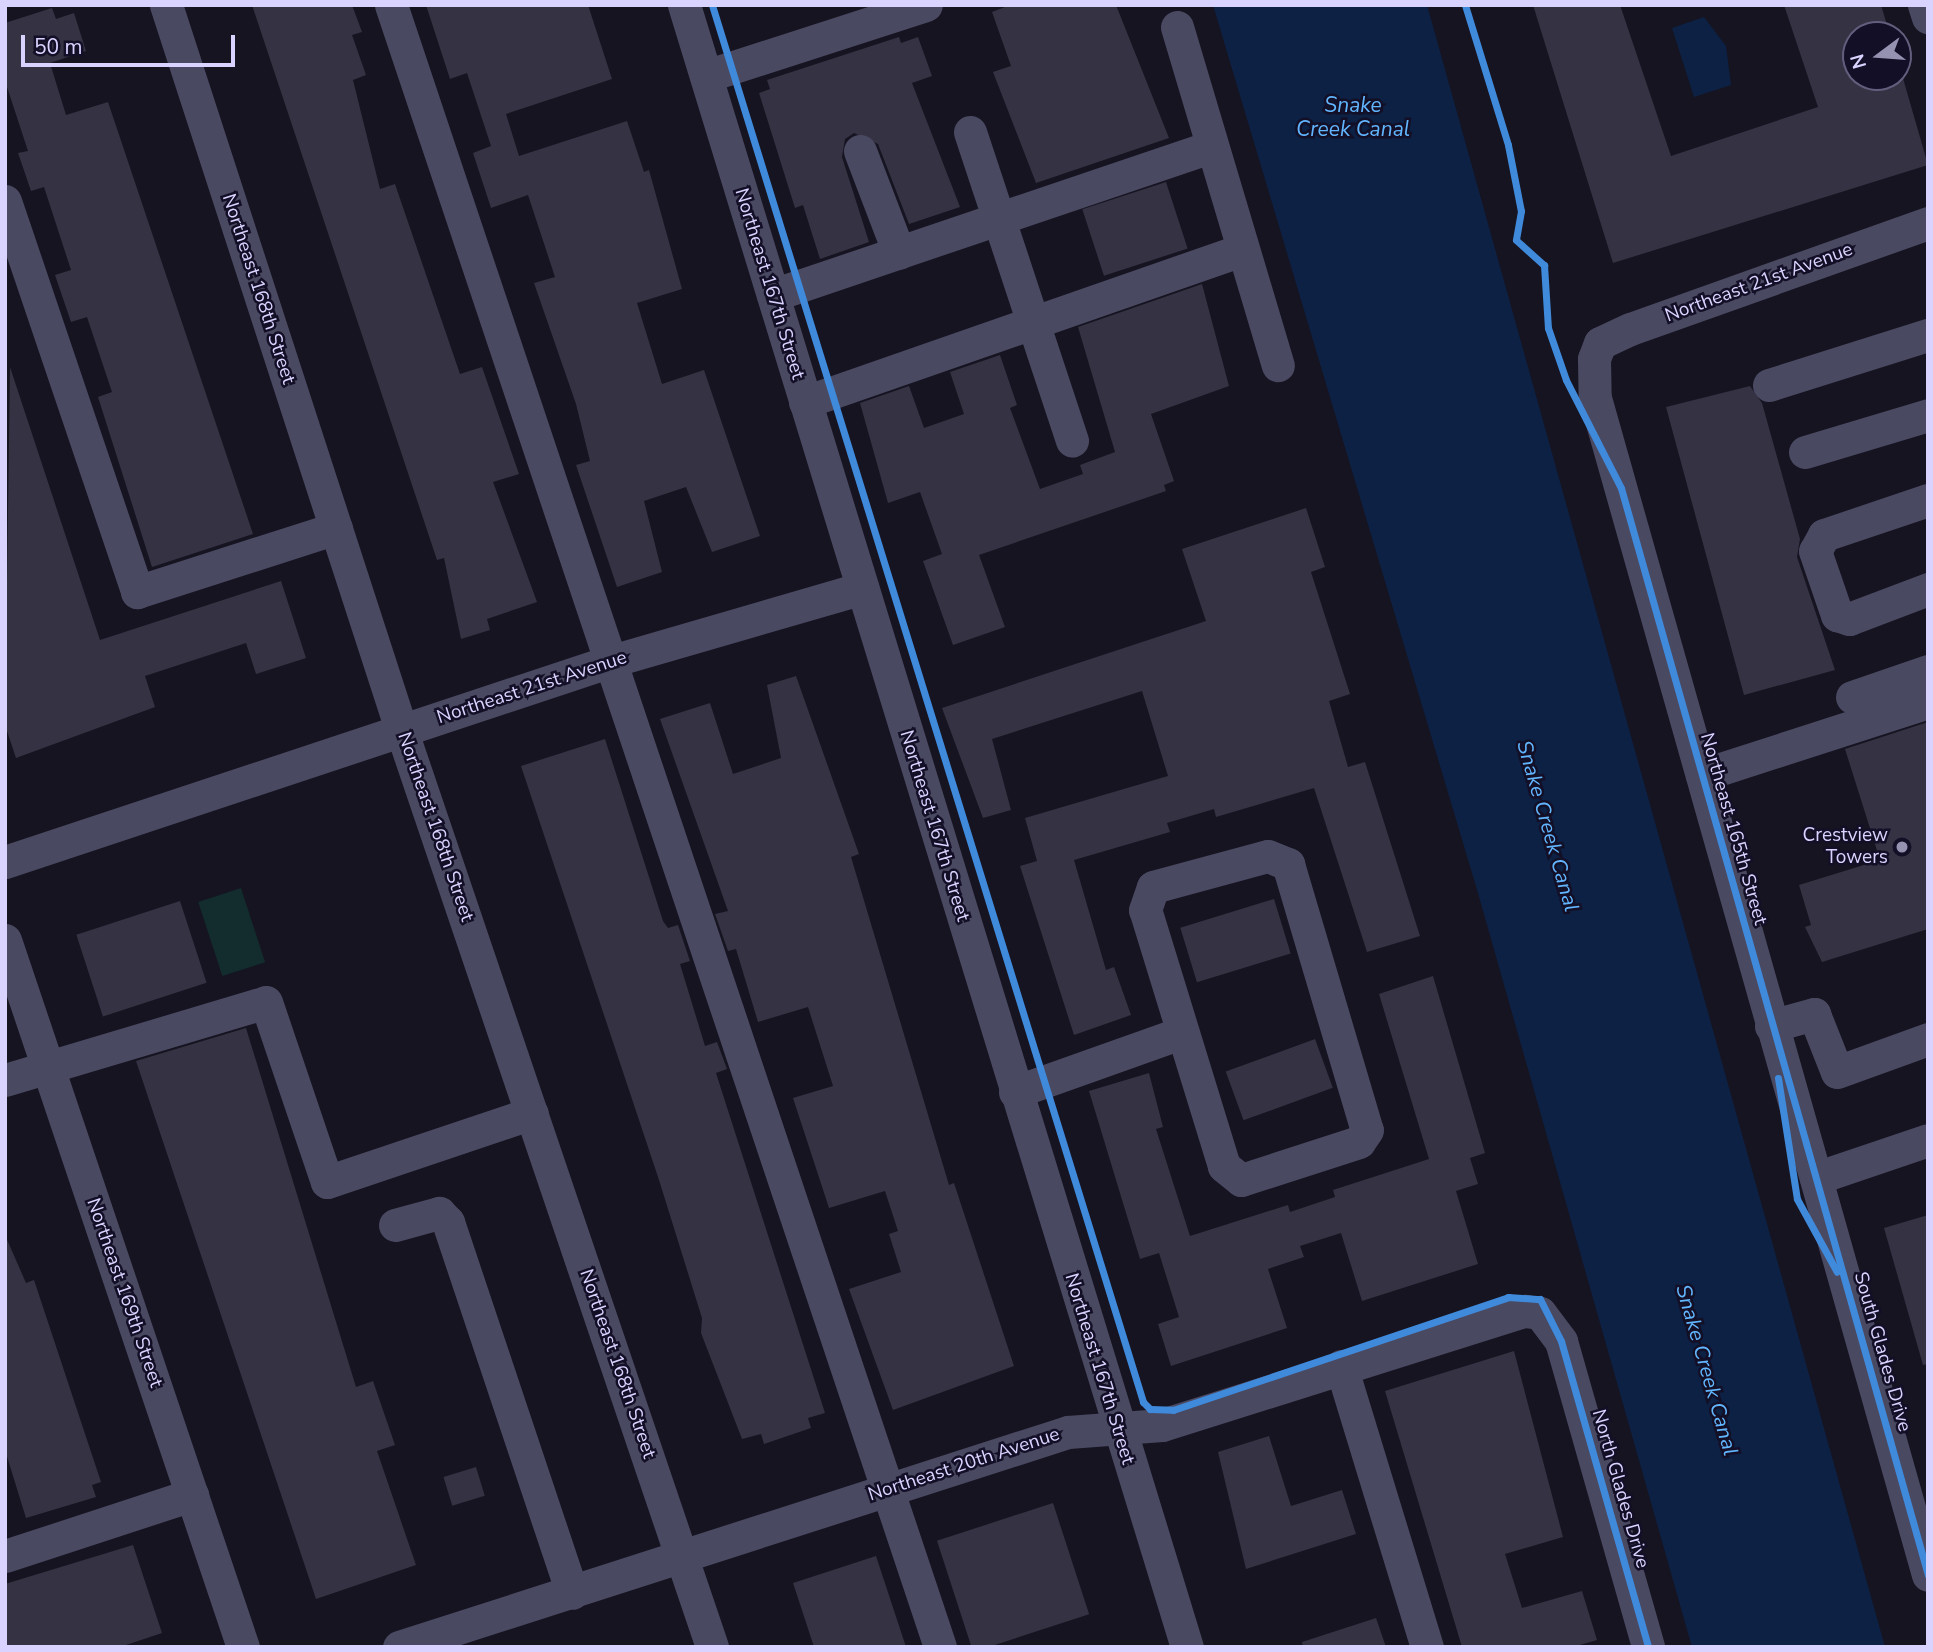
<!DOCTYPE html>
<html>
<head>
<meta charset="utf-8">
<style>
	body { margin:0 }
	#map { position:relative; width:1933px; height:1652px; overflow:hidden; background:#161421; font-family:"Nunito Sans",sans-serif }
	div>[style] { position:absolute }
	.green>* { inset:0; background:#132c2d; transform-origin:0 0 }
	.water>* { inset:0; background:#0d2144 }
	.building>* { inset:0; background:#343243; transform-origin:0 0 }
	.minor>* { height:33px; margin:-16.5px; padding:0 16.5px; transform-origin:16.5px; border-radius:16.5px; background:#4a4962 }
	.cycleway>* { height:7px; margin:-3.5px; padding:0 3.5px; transform-origin:3.5px; border-radius:3.5px; background:#408adc }
	.dots>* { width:19px; height:19px; translate:-50% -50%; box-sizing:border-box; border:4px solid #130f26; border-radius:50% }
	span { translate:-50% -50%; white-space:nowrap; text-align:center; line-height:1.15; -webkit-text-stroke:5px #130f26; paint-order:stroke }
	.street-label { font-size:19px; color:#d9d4ff }
	.poi-label { font-size:19px; color:#d9d4ff }
	.right { translate:-100% -50%; text-align:right }
	.water-label { font-size:21px; color:#62b6ff; font-style:italic }
	.frame { position:absolute; inset:0; border:7px solid #d9d4ff; pointer-events:none }
	.north { position:absolute; left:1842px; top:21px; width:70px; height:70px; box-sizing:border-box; background:#130f26; border:2px solid #625e7d; border-radius:50%; rotate:254deg; font-size:19px; font-weight:700; line-height:28px; text-align:center; color:#d9d4ff }
	.north::after { content:''; display:block; margin:auto; width:24px; height:32px; background:#9591b1; clip-path:polygon(50% 0,100% 100%,50% 72%,0 100%) }
	.scale { position:absolute; left:21px; top:35px; width:214px; height:32px; box-sizing:border-box; border:4px solid #d9d4ff; border-top:0; padding-left:9px; font-size:21px; line-height:24px; white-space:nowrap; color:#d9d4ff; -webkit-text-stroke:5px #130f26; paint-order:stroke }
</style>
</head>
<body>
<div id="map">
	<div class="green">
		<i style="left:241px;top:888px;width:78px;height:45px;rotate:72deg"></i>
	</div>
	<div class="water">
		<i style="clip-path:polygon(1213px 5px,1427px 5px,1885px 1647px,1692px 1647px,1478px 893px)"></i>
		<i style="clip-path:polygon(1704px 17px,1726px 46px,1731px 85px,1694px 97px,1672px 28px)"></i>
	</div>
	<div class="building">
		<i style="clip-path:polygon(252px 5px,352px 5px,362px 32px,352px 35px,366px 75px,353px 80px,380px 189px,395px 184px,460px 374px,482px 367px,519px 474px,493px 482px,537px 602px,487px 619px,490px 630px,461px 639px,444px 558px,437px 560px)"></i>
		<i style="clip-path:polygon(426px 5px,588px 5px,612px 79px,506px 114px,519px 156px,627px 121px,644px 172px,649px 170px,682px 289px,637px 303px,662px 384px,704px 370px,760px 536px,712px 552px,686px 487px,644px 501px,662px 572px,617px 587px,576px 465px,590px 461px,576px 404px,534px 283px,555px 277px,528px 195px,491px 208px,473px 153px,491px 146px,467px 73px,450px 79px)"></i>
		<i style="clip-path:polygon(1010px 5px,1116px 5px,1169px 138px,1036px 183px,993px 72px,1011px 66px,992px 12px)"></i>
		<i style="clip-path:polygon(1533px 5px,1620px 5px,1671px 156px,1818px 107px,1784px 5px,1881px 5px,1890px 35px,1856px 35px,1856px 77px,1898px 77px,1898px 61px,1928px 165px,1613px 263px)"></i>
		<i style="clip-path:polygon(52px 8px,56px 19px,74px 13px,86px 51px,50px 63px,66px 115px,108px 102px,253px 534px,152px 567px,98px 397px,112px 392px,87px 317px,71px 322px,55px 275px,71px 270px,44px 187px,31px 191px,18px 153px,28px 151px,5px 81px,5px 23px)"></i>
		<i style="clip-path:polygon(899px 37px,901px 43px,918px 37px,932px 76px,912px 83px,960px 207px,909px 224px,878px 144px,854px 133px,845px 139px,842px 157px,869px 242px,820px 259px,803px 205px,795px 208px,759px 93px,770px 89px,767px 80px)"></i>
		<i style="left:1166px;top:182px;width:70px;height:88px;rotate:72deg"></i>
		<i style="clip-path:polygon(1202px 284px,1229px 386px,1151px 414px,1174px 481px,1164px 485px,1166px 491px,979px 555px,1005px 627px,953px 645px,923px 561px,942px 554px,920px 492px,888px 503px,860px 403px,909px 386px,924px 428px,964px 414px,950px 372px,1000px 355px,1017px 405px,1010px 408px,1040px 489px,1083px 474px,1080px 465px,1115px 452px,1078px 327px)"></i>
		<i style="clip-path:polygon(10px 367px,100px 640px,281px 581px,306px 658px,256px 674px,246px 643px,145px 676px,155px 707px,16px 758px,5px 725px)"></i>
		<i style="clip-path:polygon(1750px 386px,1762px 403px,1800px 539px,1797px 557px,1835px 670px,1744px 695px,1666px 407px)"></i>
		<i style="clip-path:polygon(1306px 508px,1325px 567px,1311px 572px,1350px 694px,1329px 701px,1348px 767px,1365px 762px,1420px 936px,1367px 952px,1314px 788px,1216px 817px,1214px 809px,1167px 823px,1170px 832px,1074px 860px,1106px 970px,1114px 967px,1131px 1015px,1074px 1035px,1020px 866px,1037px 861px,1025px 818px,1168px 776px,1142px 691px,992px 739px,1011px 810px,983px 818px,942px 708px,1206px 621px,1182px 549px)"></i>
		<i style="clip-path:polygon(796px 676px,859px 854px,851px 857px,949px 1185px,954px 1183px,1014px 1366px,893px 1410px,849px 1289px,901px 1272px,889px 1234px,898px 1231px,885px 1191px,829px 1208px,793px 1098px,833px 1086px,808px 1007px,758px 1022px,736px 949px,728px 951px,715px 914px,728px 911px,660px 719px,710px 703px,733px 774px,781px 758px,767px 685px)"></i>
		<i style="clip-path:polygon(1928px 722px,1928px 929px,1822px 962px,1805px 927px,1811px 925px,1799px 885px,1880px 860px,1845px 749px)"></i>
		<i style="clip-path:polygon(605px 739px,663px 921px,668px 928px,678px 925px,690px 961px,680px 964px,705px 1046px,717px 1042px,727px 1069px,716px 1073px,825px 1413px,808px 1418px,811px 1428px,764px 1444px,761px 1434px,742px 1439px,701px 1333px,702px 1318px,659px 1180px,521px 766px)"></i>
		<i style="left:1274px;top:899px;width:57px;height:98px;rotate:73deg"></i>
		<i style="left:180px;top:901px;width:86px;height:109px;rotate:72deg"></i>
		<i style="clip-path:polygon(1433px 976px,1485px 1153px,1470px 1158px,1478px 1184px,1456px 1191px,1478px 1264px,1362px 1301px,1341px 1233px,1300px 1246px,1304px 1257px,1268px 1269px,1287px 1328px,1171px 1366px,1158px 1324px,1179px 1317px,1159px 1253px,1140px 1259px,1089px 1091px,1149px 1073px,1163px 1127px,1156px 1129px,1190px 1236px,1288px 1205px,1290px 1212px,1335px 1197px,1333px 1190px,1429px 1159px,1379px 994px)"></i>
		<i style="clip-path:polygon(246px 1028px,356px 1387px,373px 1381px,395px 1445px,377px 1451px,416px 1565px,316px 1599px,136px 1061px)"></i>
		<i style="left:1315px;top:1039px;width:52px;height:95px;rotate:70deg"></i>
		<i style="clip-path:polygon(1928px 1215px,1928px 1364px,1923px 1365px,1884px 1228px)"></i>
		<i style="clip-path:polygon(5px 1235px,26px 1283px,34px 1280px,101px 1482px,92px 1485px,96px 1497px,26px 1518px,5px 1450px)"></i>
		<i style="clip-path:polygon(1514px 1351px,1563px 1537px,1505px 1554px,1522px 1608px,1582px 1591px,1597px 1640px,1573px 1647px,1462px 1647px,1385px 1391px)"></i>
		<i style="clip-path:polygon(1269px 1436px,1291px 1506px,1342px 1490px,1356px 1534px,1246px 1569px,1218px 1452px)"></i>
		<i style="left:476px;top:1467px;width:30px;height:34px;rotate:73deg"></i>
		<i style="left:1053px;top:1503px;width:117px;height:122px;rotate:72deg"></i>
		<i style="clip-path:polygon(133px 1545px,162px 1633px,120px 1647px,5px 1647px,5px 1584px)"></i>
		<i style="clip-path:polygon(876px 1556px,906px 1647px,814px 1647px,793px 1583px)"></i>
		<i style="clip-path:polygon(1376px 1618px,1386px 1647px,1303px 1647px,1302px 1642px)"></i>
	</div>
	<div class="minor">
		<i style="left:166px;top:5px;width:764px;rotate:72.02deg"></i>
		<i style="left:402px;top:732px;width:966px;rotate:71.28deg"></i>
		<i style="left:391px;top:5px;width:1731px;rotate:71.51deg"></i>
		<i style="left:684px;top:5px;width:1717px;rotate:72.97deg"></i>
		<i style="left:1924px;top:5px;width:13px;rotate:72deg"></i>
		<i style="left:1177px;top:27px;width:353px;rotate:73.4deg"></i>
		<i style="left:706px;top:76px;width:231px;rotate:-17.9deg"></i>
		<i style="left:970px;top:132px;width:325px;rotate:71.7deg"></i>
		<i style="left:860px;top:151px;width:109px;rotate:69.1deg"></i>
		<i style="left:5px;top:201px;width:413px;rotate:71.3deg"></i>
		<i style="left:137px;top:592px;width:209px;rotate:-17.8deg"></i>
		<i style="left:1928px;top:223px;width:316px;rotate:160.4deg"></i>
		<i style="left:1630px;top:329px;width:33px;rotate:155deg"></i>
		<i style="left:1600px;top:343px;width:17px;rotate:111deg"></i>
		<i style="left:1594px;top:359px;width:39px;rotate:89deg"></i>
		<i style="left:1595px;top:398px;width:1223px;rotate:74.2deg"></i>
		<i style="left:773px;top:295px;width:462px;rotate:-18.7deg"></i>
		<i style="left:1769px;top:385px;width:167px;rotate:-17.5deg"></i>
		<i style="left:805px;top:402px;width:462px;rotate:-19.2deg"></i>
		<i style="left:1805px;top:452px;width:128px;rotate:-16.7deg"></i>
		<i style="left:1928px;top:500px;width:110px;rotate:161.4deg"></i>
		<i style="left:1824px;top:535px;width:18px;rotate:119deg"></i>
		<i style="left:1815px;top:551px;width:68px;rotate:71deg"></i>
		<i style="left:1837px;top:615px;width:13px;rotate:18deg"></i>
		<i style="left:1849px;top:619px;width:85px;rotate:-20.8deg"></i>
		<i style="left:1852px;top:697px;width:80px;rotate:-18.9deg"></i>
		<i style="left:1702px;top:775px;width:237px;rotate:-17.9deg"></i>
		<i style="left:1268px;top:856px;width:22px;rotate:22deg"></i>
		<i style="left:1288px;top:864px;width:277px;rotate:73.5deg"></i>
		<i style="left:1367px;top:1130px;width:14px;rotate:124deg"></i>
		<i style="left:1359px;top:1142px;width:124px;rotate:162.1deg"></i>
		<i style="left:1241px;top:1180px;width:22px;rotate:-141deg"></i>
		<i style="left:1224px;top:1166px;width:268px;rotate:-107.1deg"></i>
		<i style="left:1145px;top:910px;width:24px;rotate:-71deg"></i>
		<i style="left:1153px;top:887px;width:119px;rotate:-15.1deg"></i>
		<i style="left:5px;top:862px;width:635px;rotate:-18.35deg"></i>
		<i style="left:608px;top:662px;width:265px;rotate:-16.2deg"></i>
		<i style="left:5px;top:940px;width:746px;rotate:71.4deg"></i>
		<i style="left:1771px;top:1026px;width:45px;rotate:-15.6deg"></i>
		<i style="left:1814px;top:1014px;width:62px;rotate:68.4deg"></i>
		<i style="left:1837px;top:1072px;width:97px;rotate:-19.9deg"></i>
		<i style="left:5px;top:1080px;width:272px;rotate:-16.6deg"></i>
		<i style="left:266px;top:1002px;width:190px;rotate:71.3deg"></i>
		<i style="left:327px;top:1182px;width:216px;rotate:-18.6deg"></i>
		<i style="left:1015px;top:1092px;width:176px;rotate:-19.6deg"></i>
		<i style="left:1816px;top:1178px;width:118px;rotate:-18.7deg"></i>
		<i style="left:395px;top:1225px;width:46px;rotate:-15.3deg"></i>
		<i style="left:439px;top:1213px;width:13px;rotate:45deg"></i>
		<i style="left:448px;top:1222px;width:391px;rotate:71.5deg"></i>
		<i style="left:1341px;top:1366px;width:294px;rotate:73deg"></i>
		<i style="left:5px;top:1556px;width:197px;rotate:-18.1deg"></i>
		<i style="left:399px;top:1647px;width:703px;rotate:-17.82deg"></i>
		<i style="left:1068px;top:1432px;width:94px;rotate:-4.3deg"></i>
		<i style="left:1162px;top:1425px;width:380px;rotate:-17.5deg"></i>
		<i style="left:1524px;top:1311px;width:16px;rotate:7deg"></i>
		<i style="left:1540px;top:1313px;width:35px;rotate:53deg"></i>
		<i style="left:1561px;top:1341px;width:318px;rotate:74.1deg"></i>
	</div>
	<div class="cycleway">
		<i style="left:712px;top:5px;width:1462px;rotate:72.85deg"></i>
		<i style="left:1143px;top:1402px;width:10px;rotate:45deg"></i>
		<i style="left:1150px;top:1409px;width:23px;rotate:2deg"></i>
		<i style="left:1173px;top:1410px;width:354px;rotate:-18.6deg"></i>
		<i style="left:1508px;top:1297px;width:32px;rotate:4deg"></i>
		<i style="left:1540px;top:1299px;width:47px;rotate:63.4deg"></i>
		<i style="left:1561px;top:1341px;width:318px;rotate:74.1deg"></i>
		<i style="left:1465px;top:5px;width:146px;rotate:72.9deg"></i>
		<i style="left:1508px;top:145px;width:67px;rotate:78.9deg"></i>
		<i style="left:1521px;top:211px;width:29px;rotate:100deg"></i>
		<i style="left:1516px;top:240px;width:38px;rotate:42deg"></i>
		<i style="left:1544px;top:265px;width:63px;rotate:86.4deg"></i>
		<i style="left:1548px;top:328px;width:55px;rotate:70.9deg"></i>
		<i style="left:1566px;top:380px;width:121px;rotate:63deg"></i>
		<i style="left:1621px;top:488px;width:1130px;rotate:74.23deg"></i>
		<i style="left:1778px;top:1078px;width:122px;rotate:81.1deg"></i>
		<i style="left:1797px;top:1199px;width:83px;rotate:61.3deg"></i>
	</div>
	<div class="dots">
		<i style="left:1902px;top:847px;background:#9591b1"></i>
	</div>
	<div class="street-label">
		<span style="left:1759px;top:283px;rotate:-20deg">Northeast 21st Avenue</span>
		<span style="left:769px;top:284px;rotate:73deg">Northeast 167th Street</span>
		<span style="left:258px;top:289px;rotate:72deg">Northeast 168th Street</span>
		<span style="left:532px;top:688px;rotate:-18deg">Northeast 21st Avenue</span>
		<span style="left:934px;top:826px;rotate:73deg">Northeast 167th Street</span>
		<span style="left:435px;top:827px;rotate:71deg">Northeast 168th Street</span>
		<span style="left:1733px;top:829px;rotate:74deg">Northeast 165th Street</span>
		<span style="left:124px;top:1293px;rotate:71deg">Northeast 169th Street</span>
		<span style="left:1882px;top:1352px;rotate:74deg">South Glades Drive</span>
		<span style="left:617px;top:1364px;rotate:71deg">Northeast 168th Street</span>
		<span style="left:1099px;top:1369px;rotate:73deg">Northeast 167th Street</span>
		<span style="left:964px;top:1465px;rotate:-18deg">Northeast 20th Avenue</span>
		<span style="left:1620px;top:1489px;rotate:74deg">North Glades Drive</span>
	</div>
	<div class="poi-label">
		<span class="right" style="left:1888px;top:847px">Crestview<br>Towers</span>
	</div>
	<div class="water-label">
		<span style="left:1353px;top:117px">Snake<br>Creek Canal</span>
		<span style="left:1548px;top:826px;rotate:74deg">Snake Creek Canal</span>
		<span style="left:1707px;top:1370px;rotate:74deg">Snake Creek Canal</span>
	</div>
	<div class="frame"></div>
	<div class="north">N</div>
	<div class="scale">50 m</div>
</div>
</body>
</html>
